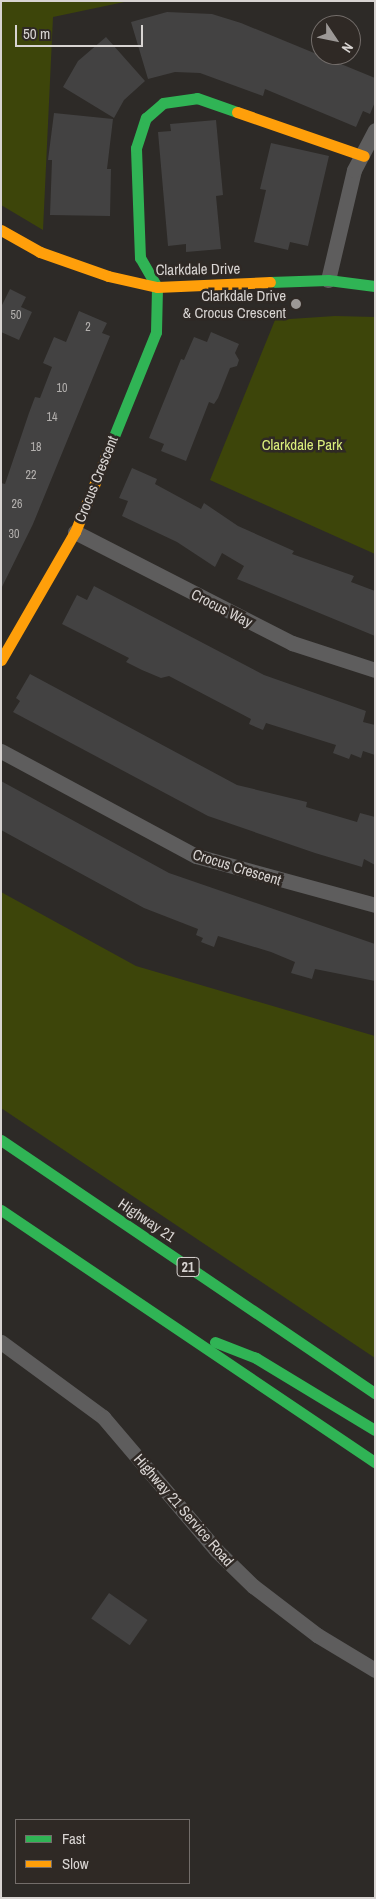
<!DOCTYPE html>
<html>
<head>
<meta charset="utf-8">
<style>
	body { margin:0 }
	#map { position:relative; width:376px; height:1899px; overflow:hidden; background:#2d2a27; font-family:"Archivo Narrow",sans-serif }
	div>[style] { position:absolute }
	.green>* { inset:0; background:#3d450a }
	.building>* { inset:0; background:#434242; transform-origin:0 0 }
	.street>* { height:15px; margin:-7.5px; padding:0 7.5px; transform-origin:7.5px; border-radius:7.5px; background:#5e5d5d }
	.fast>* { height:11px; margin:-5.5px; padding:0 5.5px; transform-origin:5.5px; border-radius:5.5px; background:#30b455 }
	.slow>* { height:11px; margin:-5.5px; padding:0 5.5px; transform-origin:5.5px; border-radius:5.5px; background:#ff9f0a }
	.dots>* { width:14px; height:14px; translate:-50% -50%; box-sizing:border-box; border:2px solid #2f2925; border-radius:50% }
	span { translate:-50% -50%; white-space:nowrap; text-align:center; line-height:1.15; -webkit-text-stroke:5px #2f2925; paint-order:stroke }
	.number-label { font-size:12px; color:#b3b0ae }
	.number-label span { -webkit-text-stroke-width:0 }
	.shield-label span { padding:1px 4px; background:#2f2925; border:1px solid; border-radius:4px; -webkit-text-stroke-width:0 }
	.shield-label { font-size:14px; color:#d8d4d2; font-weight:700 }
	.street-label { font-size:15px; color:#d8d4d2 }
	.poi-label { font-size:15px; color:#d8d4d2 }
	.right { translate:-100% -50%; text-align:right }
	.park-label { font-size:15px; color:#daee7c }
	.frame { position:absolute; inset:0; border:2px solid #d8d4d2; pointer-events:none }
	.legend { position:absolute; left:15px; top:1819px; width:175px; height:65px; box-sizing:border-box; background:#2f2925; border:1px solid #736d6a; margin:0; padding:6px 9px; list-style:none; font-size:15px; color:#d8d4d2 }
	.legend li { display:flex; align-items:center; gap:10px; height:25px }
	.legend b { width:25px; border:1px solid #736d6a }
	.north { position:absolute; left:311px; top:15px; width:50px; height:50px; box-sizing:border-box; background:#2f2925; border:1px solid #736d6a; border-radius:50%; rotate:124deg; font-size:14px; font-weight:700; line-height:20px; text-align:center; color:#d8d4d2 }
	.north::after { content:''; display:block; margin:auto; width:18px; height:22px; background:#9c9896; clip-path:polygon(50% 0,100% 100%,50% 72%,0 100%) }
	.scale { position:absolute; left:15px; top:25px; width:128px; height:22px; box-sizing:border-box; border:2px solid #d8d4d2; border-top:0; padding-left:6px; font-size:15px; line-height:18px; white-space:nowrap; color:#d8d4d2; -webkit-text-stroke:4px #2f2925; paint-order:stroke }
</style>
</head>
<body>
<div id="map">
	<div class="green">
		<i style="clip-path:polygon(1px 1px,129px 1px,53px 17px,43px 230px,1px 205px)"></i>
		<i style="clip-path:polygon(335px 316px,375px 317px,375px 554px,210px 480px,275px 320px)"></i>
		<i style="clip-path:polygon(1px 892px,136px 966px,375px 1036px,375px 1358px,1px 1108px)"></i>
	</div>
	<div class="building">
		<i style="clip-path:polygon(167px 12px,212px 14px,241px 23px,375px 78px,375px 102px,370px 114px,363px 111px,356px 127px,265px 89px,263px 96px,200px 73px,175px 72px,148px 79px,131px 22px)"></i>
		<i style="clip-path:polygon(106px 37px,145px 81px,124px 100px,114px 118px,63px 87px,78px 61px)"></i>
		<i style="clip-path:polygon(54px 113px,113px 119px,107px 169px,111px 169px,110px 216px,50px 215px,52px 160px,48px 160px)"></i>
		<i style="clip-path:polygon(216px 120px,223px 195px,216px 196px,221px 249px,186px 252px,186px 244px,168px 246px,158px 132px,171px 131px,170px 124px)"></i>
		<i style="clip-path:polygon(271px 143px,329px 156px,308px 246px,290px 242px,288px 250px,254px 242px,266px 190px,260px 189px)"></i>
		<i style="clip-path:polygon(10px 289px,26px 297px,21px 307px,32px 312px,19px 340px,1px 332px,1px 307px)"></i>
		<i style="clip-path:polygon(79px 311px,107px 323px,102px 333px,110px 336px,33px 524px,1px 589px,1px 483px,5px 484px,29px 413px,35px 397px,40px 398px,52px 367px,43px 363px,54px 337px,66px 342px)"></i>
		<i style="clip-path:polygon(211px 332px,239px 344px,235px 353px,239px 360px,237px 366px,230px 368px,218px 398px,214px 404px,209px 402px,186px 461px,161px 451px,164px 444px,149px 438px,181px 359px,184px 360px,194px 337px,207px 342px)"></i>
		<i style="clip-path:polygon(132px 468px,157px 479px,155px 484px,201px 509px,204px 503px,238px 526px,294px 551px,292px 554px,354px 576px,351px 582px,375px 591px,375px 636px,237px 579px,244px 566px,222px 553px,215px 567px,177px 542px,122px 516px,128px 501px,119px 498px)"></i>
		<i style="clip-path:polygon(94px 586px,264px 675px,366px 711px,363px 722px,375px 725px,375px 755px,363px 751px,361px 758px,351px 754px,349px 759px,333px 753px,336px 745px,266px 723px,263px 730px,249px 724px,251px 719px,169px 676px,161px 678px,142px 670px,126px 662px,129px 658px,62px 624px,77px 595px,87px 600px)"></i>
		<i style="clip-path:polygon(30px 674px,237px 785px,307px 802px,306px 807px,357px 822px,360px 813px,375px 817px,375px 865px,364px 859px,362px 867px,315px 853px,208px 816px,13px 712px,20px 701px,16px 698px)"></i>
		<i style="clip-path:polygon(1px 781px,169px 873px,375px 944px,375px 981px,315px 969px,312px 979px,291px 973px,295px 962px,271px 952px,218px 936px,214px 947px,201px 942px,203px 938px,196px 935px,198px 929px,144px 908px,1px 830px)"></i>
		<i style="left:109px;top:1593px;width:47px;height:31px;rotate:35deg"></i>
	</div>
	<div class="street">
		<i style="left:328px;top:280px;width:113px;rotate:-76.7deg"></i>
		<i style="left:354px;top:170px;width:45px;rotate:-62.3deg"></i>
		<i style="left:75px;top:532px;width:244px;rotate:27.1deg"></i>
		<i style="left:292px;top:643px;width:87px;rotate:18deg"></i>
		<i style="left:1px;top:751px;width:221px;rotate:28.3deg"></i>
		<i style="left:196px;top:856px;width:186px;rotate:15.3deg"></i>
		<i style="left:1px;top:1342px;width:127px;rotate:36.3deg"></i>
		<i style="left:103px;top:1417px;width:175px;rotate:49.6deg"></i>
		<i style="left:216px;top:1550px;width:52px;rotate:44.2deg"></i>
		<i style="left:253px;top:1586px;width:81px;rotate:37.4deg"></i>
		<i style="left:317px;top:1635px;width:68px;rotate:31.1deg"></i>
	</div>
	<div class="fast">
		<i style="left:270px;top:282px;width:58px;rotate:-2deg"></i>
		<i style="left:328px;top:280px;width:47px;rotate:7.3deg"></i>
		<i style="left:110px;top:446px;width:123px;rotate:-68deg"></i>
		<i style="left:156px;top:332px;width:45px;rotate:-88.7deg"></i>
		<i style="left:157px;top:287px;width:34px;rotate:-120deg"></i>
		<i style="left:140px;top:258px;width:110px;rotate:-92.1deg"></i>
		<i style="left:136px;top:148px;width:32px;rotate:-72deg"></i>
		<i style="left:146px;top:118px;width:23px;rotate:-41deg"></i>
		<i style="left:163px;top:103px;width:34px;rotate:-8deg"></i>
		<i style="left:197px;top:98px;width:42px;rotate:19.3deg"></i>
		<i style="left:1px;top:1140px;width:452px;rotate:34.1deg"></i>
		<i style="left:1px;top:1210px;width:451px;rotate:34deg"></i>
		<i style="left:215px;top:1342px;width:44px;rotate:21.3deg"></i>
		<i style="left:256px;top:1358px;width:139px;rotate:31.2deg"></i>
	</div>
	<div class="slow">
		<i style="left:237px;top:112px;width:134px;rotate:19.1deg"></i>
		<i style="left:1px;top:230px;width:45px;rotate:29.4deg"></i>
		<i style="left:40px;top:252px;width:72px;rotate:19.4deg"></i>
		<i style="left:108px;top:276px;width:50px;rotate:12.7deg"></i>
		<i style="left:157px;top:287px;width:113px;rotate:-2.5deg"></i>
		<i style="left:1px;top:660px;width:148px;rotate:-60deg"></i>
		<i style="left:75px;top:532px;width:93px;rotate:-67.9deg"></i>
	</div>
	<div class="dots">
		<i style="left:296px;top:304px;background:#9c9896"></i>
	</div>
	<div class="number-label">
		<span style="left:16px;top:316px">50</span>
		<span style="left:88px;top:328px">2</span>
		<span style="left:62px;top:389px">10</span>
		<span style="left:52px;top:418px">14</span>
		<span style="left:36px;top:448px">18</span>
		<span style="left:31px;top:476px">22</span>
		<span style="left:17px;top:505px">26</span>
		<span style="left:14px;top:535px">30</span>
	</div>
	<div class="shield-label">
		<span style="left:188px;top:1267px">21</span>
	</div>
	<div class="street-label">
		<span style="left:198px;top:269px;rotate:-1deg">Clarkdale Drive</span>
		<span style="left:96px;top:479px;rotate:-68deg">Crocus Crescent</span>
		<span style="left:222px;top:608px;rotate:27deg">Crocus Way</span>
		<span style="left:237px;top:867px;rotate:17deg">Crocus Crescent</span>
		<span style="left:147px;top:1220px;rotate:34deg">Highway 21</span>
		<span style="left:184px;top:1510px;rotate:49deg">Highway 21 Service Road</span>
	</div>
	<div class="poi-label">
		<span class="right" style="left:286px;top:304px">Clarkdale Drive<br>&amp; Crocus Crescent</span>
	</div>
	<div class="park-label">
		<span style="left:302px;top:445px">Clarkdale Park</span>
	</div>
	<div class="frame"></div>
	<ul class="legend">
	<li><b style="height:6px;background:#30b455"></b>Fast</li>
	<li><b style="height:6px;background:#ff9f0a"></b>Slow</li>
	</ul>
	<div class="north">N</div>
	<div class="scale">50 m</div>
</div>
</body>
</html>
